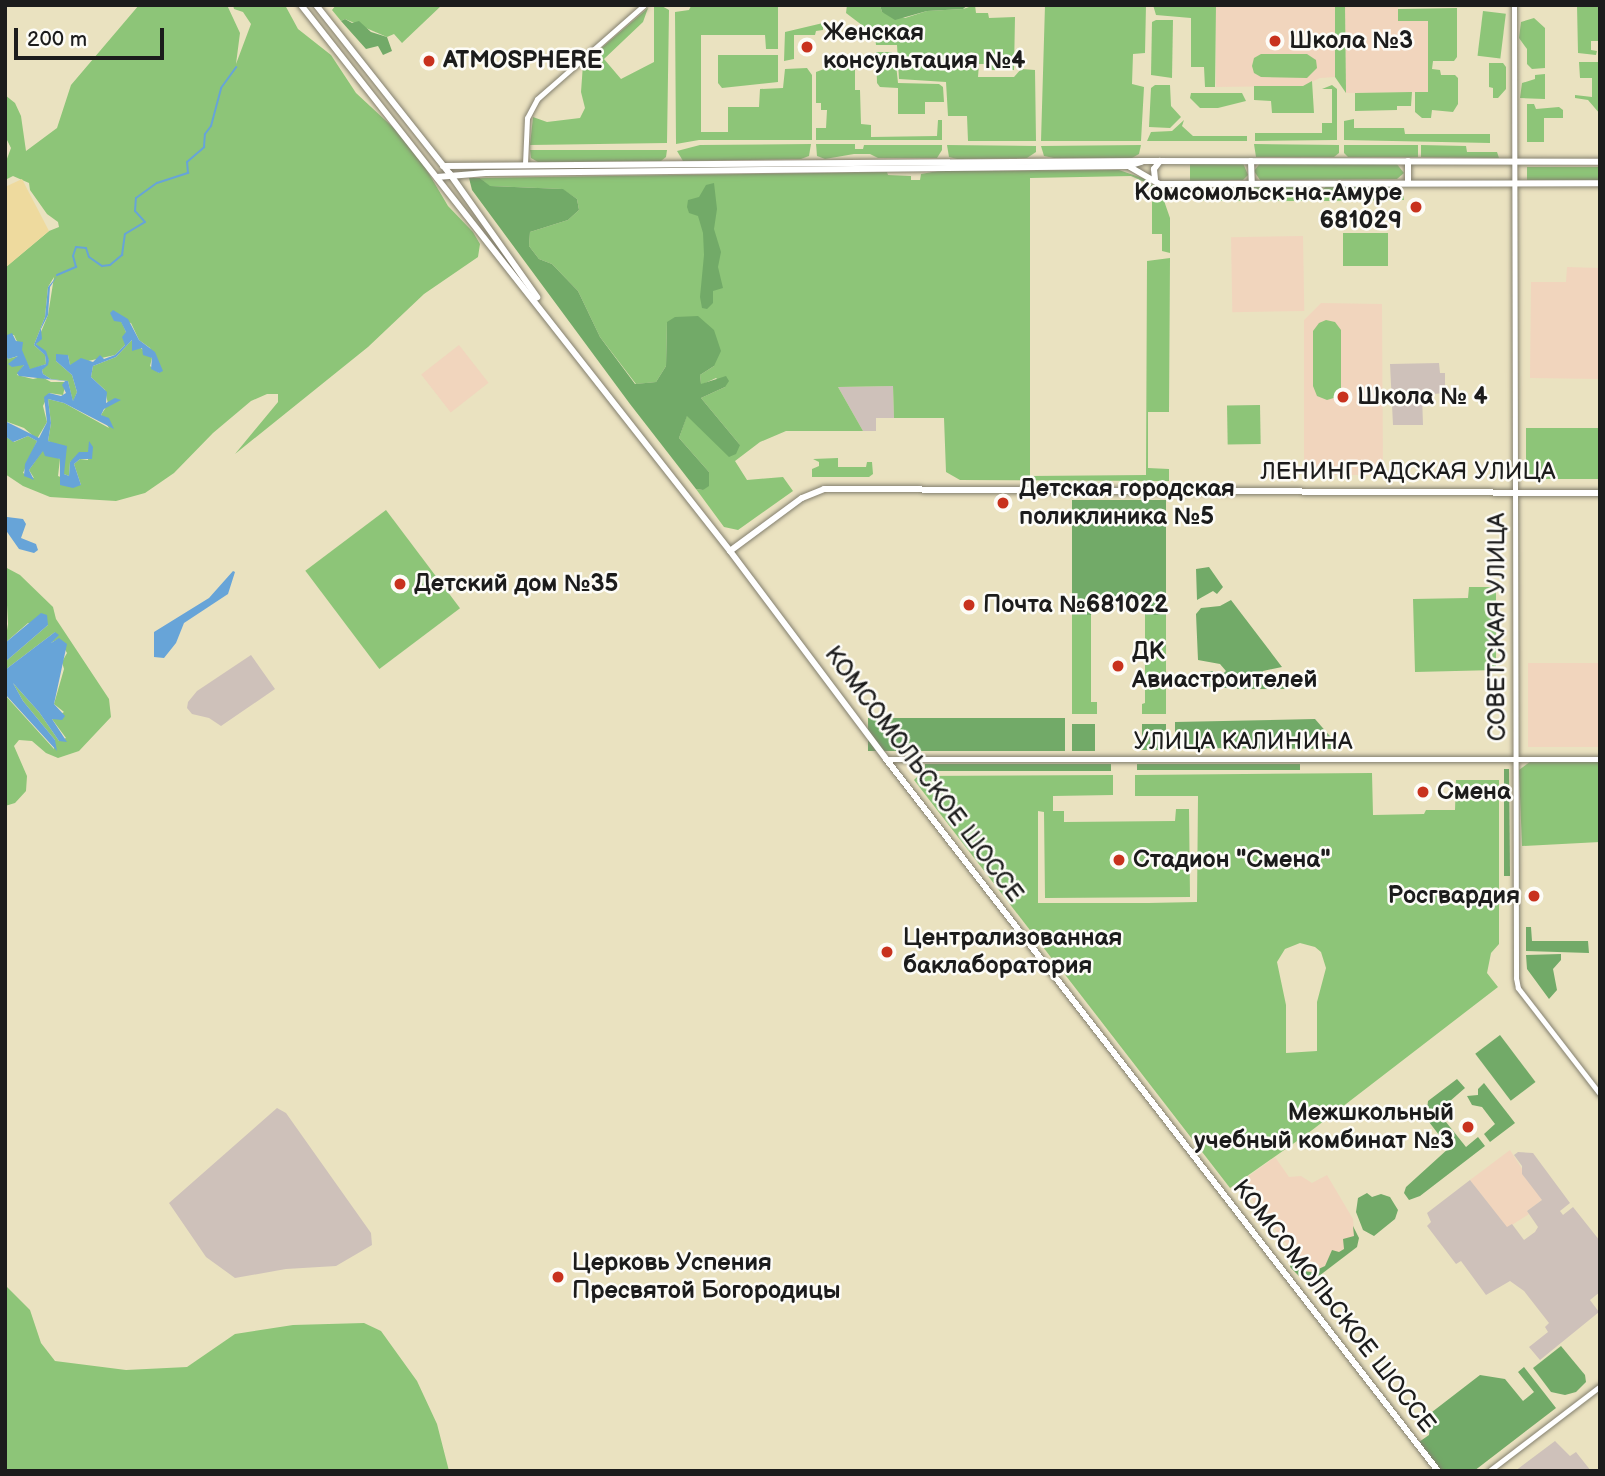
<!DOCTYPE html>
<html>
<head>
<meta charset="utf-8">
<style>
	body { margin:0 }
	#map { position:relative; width:1605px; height:1476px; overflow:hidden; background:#eae2c0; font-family:"Balsamiq Sans",sans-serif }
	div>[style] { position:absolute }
	.built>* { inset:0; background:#f1d5bd; transform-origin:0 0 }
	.industrial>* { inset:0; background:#cec1ba }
	.green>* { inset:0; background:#8dc578; transform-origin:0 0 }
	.forest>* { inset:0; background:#72aa68; transform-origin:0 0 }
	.sand>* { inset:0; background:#eeda9e }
	.water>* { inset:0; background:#67a4d8 }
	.stream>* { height:2px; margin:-1px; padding:0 1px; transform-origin:1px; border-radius:1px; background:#67a4d8 }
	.roads { filter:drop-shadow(0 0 2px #837f6e) drop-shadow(0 0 2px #837f6e) }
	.minor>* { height:5px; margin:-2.5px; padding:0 2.5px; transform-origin:2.5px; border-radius:2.5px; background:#fff }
	.major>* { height:6px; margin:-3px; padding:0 3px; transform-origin:3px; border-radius:3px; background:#fff }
	.dots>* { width:19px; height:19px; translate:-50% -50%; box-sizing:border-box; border:4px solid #fdfcf7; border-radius:50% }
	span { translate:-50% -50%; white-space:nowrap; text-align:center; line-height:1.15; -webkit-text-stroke:5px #fdfcf7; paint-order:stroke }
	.poi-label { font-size:24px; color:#1c1c1c; font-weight:700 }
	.left { translate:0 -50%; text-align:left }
	.right { translate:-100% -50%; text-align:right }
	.street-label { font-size:24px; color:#1c1c1c }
	.frame { position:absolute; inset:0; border:7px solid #1c1c1c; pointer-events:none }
	.scale { position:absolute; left:14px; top:28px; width:150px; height:32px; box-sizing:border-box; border:4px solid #1c1c1c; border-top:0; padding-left:9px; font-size:21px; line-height:24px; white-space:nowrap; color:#1c1c1c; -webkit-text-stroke:5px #fdfcf7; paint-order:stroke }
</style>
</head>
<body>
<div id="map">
	<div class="built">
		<i style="clip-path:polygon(1216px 5px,1335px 5px,1335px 77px,1320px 78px,1303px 86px,1216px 87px)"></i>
		<i style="clip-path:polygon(1345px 5px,1398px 5px,1398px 21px,1428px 21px,1429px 92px,1346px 93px)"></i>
		<i style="left:1303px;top:236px;width:75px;height:72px;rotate:89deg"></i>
		<i style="clip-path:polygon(1567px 267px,1600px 268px,1600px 379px,1530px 378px,1531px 282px,1566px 282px)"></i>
		<i style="clip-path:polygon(1321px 303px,1382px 304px,1383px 475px,1304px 475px,1304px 320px)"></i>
		<i style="left:459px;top:345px;width:48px;height:48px;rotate:52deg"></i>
		<i style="left:1528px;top:663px;width:72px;height:84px"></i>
		<i style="clip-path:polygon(1510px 1150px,1542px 1200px,1527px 1211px,1529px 1214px,1507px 1228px,1470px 1180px)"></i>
		<i style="clip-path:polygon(1275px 1157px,1289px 1177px,1301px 1176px,1312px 1183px,1327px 1175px,1353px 1219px,1355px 1243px,1311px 1276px,1239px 1183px)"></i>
	</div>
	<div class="industrial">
		<i style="clip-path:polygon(1439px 363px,1440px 373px,1445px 373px,1445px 393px,1422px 395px,1423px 425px,1393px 425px,1390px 364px)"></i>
		<i style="clip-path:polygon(893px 386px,894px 418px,876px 418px,876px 431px,863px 431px,838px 387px)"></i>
		<i style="clip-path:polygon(251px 655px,275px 689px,221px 726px,209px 718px,192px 714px,187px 708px,188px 702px,197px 691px)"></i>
		<i style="clip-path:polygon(277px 1108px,286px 1113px,371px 1233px,372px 1245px,336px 1266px,286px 1269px,235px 1278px,206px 1257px,169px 1203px)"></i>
		<i style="clip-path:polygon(1518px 1152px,1533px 1153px,1570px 1203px,1560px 1211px,1563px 1215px,1573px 1207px,1600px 1241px,1600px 1292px,1590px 1300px,1599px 1312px,1540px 1360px,1529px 1347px,1548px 1332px,1545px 1327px,1549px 1323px,1524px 1291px,1510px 1281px,1486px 1295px,1461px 1261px,1456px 1264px,1427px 1226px,1431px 1222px,1427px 1213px,1470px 1180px,1507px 1227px,1512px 1224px,1524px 1240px,1535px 1232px,1538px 1227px,1527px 1211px,1542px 1200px,1522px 1174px,1522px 1166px,1514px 1155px)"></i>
		<i style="clip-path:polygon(1555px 1441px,1570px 1456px,1576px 1452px,1591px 1471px,1515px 1471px)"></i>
	</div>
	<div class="green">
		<i style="clip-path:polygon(139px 5px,227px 5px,240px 33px,236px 64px,251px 24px,243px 12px,234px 9px,233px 5px,285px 5px,298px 29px,331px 55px,356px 93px,412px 145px,448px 206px,473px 232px,480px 244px,478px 257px,424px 294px,368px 347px,235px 454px,278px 402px,278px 394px,267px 394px,251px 401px,213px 433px,174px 473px,145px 493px,116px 501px,50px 497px,23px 486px,5px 474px,5px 436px,14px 442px,28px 436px,37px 441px,23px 473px,34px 478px,29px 470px,43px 450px,60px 459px,58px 476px,81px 485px,74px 464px,80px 459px,88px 460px,89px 452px,70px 462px,69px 476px,64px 474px,64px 460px,55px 444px,48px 441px,51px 423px,48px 399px,64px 403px,109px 428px,101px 415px,108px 404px,105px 390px,91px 377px,93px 366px,116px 357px,132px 340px,152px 358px,150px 366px,159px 373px,150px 348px,139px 340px,131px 323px,121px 321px,126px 332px,125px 345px,115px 355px,70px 365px,68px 355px,56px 355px,56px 361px,72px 375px,77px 392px,73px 402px,68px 381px,51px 379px,43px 374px,42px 370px,49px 360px,36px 344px,48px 315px,54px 277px,48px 287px,45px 317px,34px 345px,45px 355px,46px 364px,30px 370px,14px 335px,7px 335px,5px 341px,7px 266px,49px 231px,59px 227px,58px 222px,47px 214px,30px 190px,29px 183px,13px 176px,5px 180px,5px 164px,11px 148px,5px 136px,5px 95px,15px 103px,21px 116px,26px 151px,57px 128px,71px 85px)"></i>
		<i style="clip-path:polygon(336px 5px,442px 5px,402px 43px,394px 34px,387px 37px,345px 19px,341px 21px,332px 10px)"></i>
		<i style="clip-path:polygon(660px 5px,669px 10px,667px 143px,530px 145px,533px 117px,547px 122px,580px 118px,585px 108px,581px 92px,583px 64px,648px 8px,643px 22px,604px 59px,621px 79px,654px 62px,654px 7px)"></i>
		<i style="clip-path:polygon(778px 5px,778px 49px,766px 49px,765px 35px,701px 35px,701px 132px,728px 132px,728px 107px,759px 107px,760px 89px,783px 88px,785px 69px,807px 68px,812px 75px,812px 140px,699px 140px,676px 144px,675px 12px,689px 10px,691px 6px)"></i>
		<i style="clip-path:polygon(847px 5px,880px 5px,882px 12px,905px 18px,927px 11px,963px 9px,975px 5px,976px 13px,988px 13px,989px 18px,1015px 17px,1014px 70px,986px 70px,986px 64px,979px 64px,978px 77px,1014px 77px,1021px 69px,1035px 70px,1036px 141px,968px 141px,967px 116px,948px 116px,946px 82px,899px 79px,897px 45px,876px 45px,875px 35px,846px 13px)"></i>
		<i style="clip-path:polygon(1045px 5px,1146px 5px,1145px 53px,1133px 54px,1132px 84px,1144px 87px,1141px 141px,1041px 141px)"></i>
		<i style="clip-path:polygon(1153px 5px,1216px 5px,1215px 87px,1205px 87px,1204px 67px,1191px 67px,1191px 18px,1156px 15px)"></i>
		<i style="clip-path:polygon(1335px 5px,1345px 5px,1346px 93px,1335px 77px)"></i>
		<i style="clip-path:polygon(1577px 5px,1600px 5px,1600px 41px,1591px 41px,1591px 50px,1597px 51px,1596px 55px,1578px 53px)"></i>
		<i style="clip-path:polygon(1457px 8px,1457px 57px,1454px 61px,1433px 61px,1432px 69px,1440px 70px,1441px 75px,1455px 75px,1458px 78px,1458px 104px,1453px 112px,1432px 110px,1431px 118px,1422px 118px,1415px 112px,1415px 92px,1428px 92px,1428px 21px,1398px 21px,1398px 9px)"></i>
		<i style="left:1483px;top:11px;width:23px;height:45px;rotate:7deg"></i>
		<i style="clip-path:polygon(1534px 18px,1545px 28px,1545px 68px,1532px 69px,1527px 64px,1527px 49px,1519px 38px,1521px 22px)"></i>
		<i style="clip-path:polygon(1156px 20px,1173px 20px,1172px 78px,1151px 75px,1152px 22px)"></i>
		<i style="clip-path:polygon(823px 23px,823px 30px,816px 31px,815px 35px,794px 35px,794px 59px,784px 61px,785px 32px)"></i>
		<i style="clip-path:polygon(876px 52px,891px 52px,895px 55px,898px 83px,939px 84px,943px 87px,944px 102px,925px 102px,925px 114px,898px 114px,898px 88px,880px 87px,877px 83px)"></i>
		<i style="clip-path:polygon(843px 53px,846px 57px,855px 57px,855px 90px,860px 90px,861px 124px,871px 125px,871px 137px,937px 136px,938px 120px,942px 120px,942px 140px,816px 140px,816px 128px,826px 128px,827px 110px,821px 110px,821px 103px,816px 103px,816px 72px,827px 68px,827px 56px,835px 60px,842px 55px,838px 68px,843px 68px)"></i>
		<i style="clip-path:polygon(1261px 54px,1307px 54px,1316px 60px,1317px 68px,1307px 78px,1261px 77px,1254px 73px,1252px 66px,1254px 58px)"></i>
		<i style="clip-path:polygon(718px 55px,778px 55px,778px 82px,722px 88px,718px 83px)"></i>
		<i style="clip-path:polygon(1579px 62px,1599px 62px,1600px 114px,1588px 100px,1575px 98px,1575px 95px,1592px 97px,1592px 78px,1580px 78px)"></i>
		<i style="clip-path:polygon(1489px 63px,1503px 63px,1506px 67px,1506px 89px,1498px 98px,1493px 98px,1493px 88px,1489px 87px)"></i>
		<i style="clip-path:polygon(1545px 74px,1545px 99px,1520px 98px,1522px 83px,1535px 79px,1535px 75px)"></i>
		<i style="clip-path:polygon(1312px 81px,1314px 113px,1272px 113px,1271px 101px,1254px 100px,1254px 86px,1303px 86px)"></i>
		<i style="clip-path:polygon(1155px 85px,1170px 85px,1171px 106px,1181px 117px,1170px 128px,1149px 127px,1151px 88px)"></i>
		<i style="clip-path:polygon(1332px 85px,1337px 89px,1337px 140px,1255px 141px,1255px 133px,1322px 133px,1322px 123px,1332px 123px,1332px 89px,1322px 89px)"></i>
		<i style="clip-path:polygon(1412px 92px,1411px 106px,1397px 106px,1397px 110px,1355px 111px,1355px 93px)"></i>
		<i style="clip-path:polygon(1191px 93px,1242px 93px,1246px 101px,1218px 108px,1200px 108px,1190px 98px)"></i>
		<i style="clip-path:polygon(1527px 104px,1534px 104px,1536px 109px,1559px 107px,1563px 110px,1563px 118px,1544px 118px,1544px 142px,1527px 142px)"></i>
		<i style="clip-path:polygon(1354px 119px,1354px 128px,1404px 128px,1405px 134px,1490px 134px,1490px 143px,1344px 140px,1344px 121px)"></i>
		<i style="clip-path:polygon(1184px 120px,1182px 126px,1193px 136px,1247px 136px,1247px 141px,1147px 141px,1151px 132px,1172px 131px)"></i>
		<i style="clip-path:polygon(811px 144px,809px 156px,801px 159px,683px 161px,677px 151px,700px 145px)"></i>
		<i style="clip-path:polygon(816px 144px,855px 144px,855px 149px,863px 149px,864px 145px,942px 145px,942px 150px,937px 158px,878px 158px,870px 154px,854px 154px,825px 159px,817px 156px)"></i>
		<i style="clip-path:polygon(1254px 144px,1339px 145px,1339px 153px,1334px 157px,1256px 157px)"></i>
		<i style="clip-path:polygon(947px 145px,1036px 146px,1036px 152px,1027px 158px,957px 159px,949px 157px)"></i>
		<i style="clip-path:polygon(1141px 145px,1139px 154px,1132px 158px,1054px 158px,1044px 156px,1041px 146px)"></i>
		<i style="clip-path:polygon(1344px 145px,1418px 145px,1418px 157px,1348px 157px,1344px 153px)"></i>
		<i style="clip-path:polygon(1421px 145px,1466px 146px,1467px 152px,1497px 152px,1499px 158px,1421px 157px)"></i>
		<i style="clip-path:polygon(530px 150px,667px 150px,666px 157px,661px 161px,538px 162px,531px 158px)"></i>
		<i style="clip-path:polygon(1261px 162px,1396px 163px,1404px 173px,1397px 179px,1260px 180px,1254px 171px)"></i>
		<i style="clip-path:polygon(1190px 163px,1243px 163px,1248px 175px,1243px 180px,1190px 181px)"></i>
		<i style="left:1527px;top:167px;width:73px;height:13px"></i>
		<i style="clip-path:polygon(1119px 170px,1148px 180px,1162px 195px,1170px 218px,1170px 253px,1162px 251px,1162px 234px,1152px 234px,1152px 189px,1149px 184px,1131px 176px,1030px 178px,1030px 476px,1146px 475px,1147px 261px,1170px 258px,1169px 412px,1148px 412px,1148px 468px,1169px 469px,1169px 481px,960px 480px,946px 472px,944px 418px,894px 418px,893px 386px,838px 387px,863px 431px,786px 431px,760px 442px,735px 461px,747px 480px,783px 477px,793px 491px,738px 530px,724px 527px,696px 489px,703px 490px,709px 472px,679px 438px,687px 415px,740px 445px,701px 398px,725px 387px,716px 378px,701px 385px,700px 375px,714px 366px,667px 322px,666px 366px,656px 382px,636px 384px,600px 337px,578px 291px,552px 264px,539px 259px,529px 246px,530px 232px,568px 220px,579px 210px,577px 199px,562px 189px,489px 186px,480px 178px,887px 172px,888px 175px,911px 176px,911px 180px,920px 180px,921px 174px,938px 171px)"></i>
		<i style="clip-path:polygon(1190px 186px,1206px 186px,1211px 192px,1225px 192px,1229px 186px,1311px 186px,1316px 190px,1317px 201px,1196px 201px)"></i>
		<i style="clip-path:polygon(1327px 186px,1401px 186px,1404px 200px,1322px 201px,1323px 189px)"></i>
		<i style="left:1343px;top:233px;width:45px;height:33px"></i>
		<i style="clip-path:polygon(1326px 320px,1335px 322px,1341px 330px,1341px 389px,1337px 397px,1327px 400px,1317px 396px,1313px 386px,1313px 331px,1319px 323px)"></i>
		<i style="clip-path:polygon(13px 344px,16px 344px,16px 348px,7px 355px,8px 359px,19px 356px,17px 359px,24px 365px,17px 375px,33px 379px,42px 377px,51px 382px,66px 382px,63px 395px,49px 393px,43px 406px,47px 422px,37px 439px,24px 428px,5px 421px,5px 354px,10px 353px)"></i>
		<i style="left:1260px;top:405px;width:39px;height:33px;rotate:89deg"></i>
		<i style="left:1526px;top:428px;width:74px;height:51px"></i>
		<i style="clip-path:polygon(838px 458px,838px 467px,866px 467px,867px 462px,872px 462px,873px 474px,869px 477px,812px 477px,812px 469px,819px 466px,819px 462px,813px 459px)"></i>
		<i style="left:386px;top:510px;width:123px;height:101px;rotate:53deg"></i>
		<i style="clip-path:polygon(5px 567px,20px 575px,53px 607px,56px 619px,109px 699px,111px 717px,79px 751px,58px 758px,46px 753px,32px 741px,19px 740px,14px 746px,27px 776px,26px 791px,15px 803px,5px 806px,5px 695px,54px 749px,55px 740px,23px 701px,13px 683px,39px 712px,59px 741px,66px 738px,52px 719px,64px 712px,54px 704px,64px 669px,62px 662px,67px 653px,59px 639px,50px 643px,55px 632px,5px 670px,5px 662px,48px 625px,28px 623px,5px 643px,8px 624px)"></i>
		<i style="clip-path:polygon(1469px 587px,1496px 587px,1496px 670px,1415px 672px,1413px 599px,1468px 598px)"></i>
		<i style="clip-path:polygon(1072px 615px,1091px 615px,1091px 702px,1097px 702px,1097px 714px,1072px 714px)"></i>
		<i style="clip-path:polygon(1145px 615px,1166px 615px,1166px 714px,1142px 714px,1142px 704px,1145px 703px)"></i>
		<i style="clip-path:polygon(1531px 761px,1598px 761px,1600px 842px,1522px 846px,1519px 770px)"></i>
		<i style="clip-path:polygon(evenodd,1372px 773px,1373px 815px,1424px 814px,1426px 810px,1455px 810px,1456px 780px,1499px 780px,1499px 944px,1491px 953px,1487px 973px,1498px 987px,1307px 1134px,1230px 1188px,1063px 972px,1066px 966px,1059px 957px,1053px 960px,914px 780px,918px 776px,1113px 775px,1113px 795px,1053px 796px,1053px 811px,1064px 811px,1064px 822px,1175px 821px,1176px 809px,1189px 809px,1190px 897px,1045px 898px,1044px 812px,1038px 811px,1038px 903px,1148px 903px,1197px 902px,1198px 796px,1135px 796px,1135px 775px,1372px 773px,1300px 943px,1315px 947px,1321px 952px,1326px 968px,1317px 1002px,1317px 1051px,1286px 1053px,1286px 1005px,1277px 962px,1285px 949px,1300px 943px)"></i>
		<i style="clip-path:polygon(5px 1285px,30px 1310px,41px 1343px,55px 1361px,126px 1370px,187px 1367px,235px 1334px,293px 1325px,364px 1323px,381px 1331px,417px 1381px,437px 1424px,449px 1471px,5px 1471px)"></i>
	</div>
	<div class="forest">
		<i style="clip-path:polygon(880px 5px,968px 5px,963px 9px,927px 11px,895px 20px,882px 12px)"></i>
		<i style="clip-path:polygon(345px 19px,352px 23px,359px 21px,371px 32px,387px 37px,392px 51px,383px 55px,378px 46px,366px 49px,341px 21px)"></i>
		<i style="clip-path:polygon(469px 178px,480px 178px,490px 186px,563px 189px,577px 199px,579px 210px,568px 220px,530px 232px,529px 246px,539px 259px,552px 264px,578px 291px,600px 337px,635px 384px,656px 382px,666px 366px,667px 322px,675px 317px,698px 316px,714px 330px,721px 351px,714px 366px,700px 375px,701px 384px,726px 376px,729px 381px,725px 387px,701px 398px,740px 445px,736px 454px,729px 457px,687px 416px,679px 438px,709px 472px,709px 486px,703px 490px,696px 489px,630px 404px,472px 190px)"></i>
		<i style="clip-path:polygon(714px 183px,717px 209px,714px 229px,721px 252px,718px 267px,723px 288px,713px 291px,713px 303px,707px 309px,702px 308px,700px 297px,704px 255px,703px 233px,698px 216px,689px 213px,687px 207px,688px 200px,699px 197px,706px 185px)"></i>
		<i style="clip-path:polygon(1072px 500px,1166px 500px,1166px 615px,1145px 615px,1145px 602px,1092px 602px,1091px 615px,1072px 615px)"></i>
		<i style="clip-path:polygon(1209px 567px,1223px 587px,1217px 594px,1213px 591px,1197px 600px,1196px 569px)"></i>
		<i style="clip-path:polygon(1231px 600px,1282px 667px,1263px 671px,1263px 679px,1279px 681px,1285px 683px,1286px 689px,1237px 689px,1238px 683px,1232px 680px,1229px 688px,1212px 688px,1201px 682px,1203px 672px,1213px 671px,1212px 677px,1216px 680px,1226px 671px,1220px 664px,1198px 660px,1196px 614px,1201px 608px,1220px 606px)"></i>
		<i style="left:1065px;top:718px;width:33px;height:197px;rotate:90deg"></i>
		<i style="clip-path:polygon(1315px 719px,1335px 742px,1336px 749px,1175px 748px,1175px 722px)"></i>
		<i style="left:1072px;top:724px;width:23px;height:27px"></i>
		<i style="left:1166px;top:724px;width:26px;height:24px;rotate:90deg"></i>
		<i style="left:1111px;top:764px;width:7px;height:186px;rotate:90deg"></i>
		<i style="left:1137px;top:764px;width:163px;height:6px"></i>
		<i style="clip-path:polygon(1504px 769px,1509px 769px,1510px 876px,1504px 876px)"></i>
		<i style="clip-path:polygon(1526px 927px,1531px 927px,1532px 941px,1588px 941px,1589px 953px,1526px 951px)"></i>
		<i style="clip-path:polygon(1561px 954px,1561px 960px,1553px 969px,1557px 990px,1549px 999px,1527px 969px,1526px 955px)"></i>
		<i style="left:1500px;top:1035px;width:59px;height:31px;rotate:53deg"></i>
		<i style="clip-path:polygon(1457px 1079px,1465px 1088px,1434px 1115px,1442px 1117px,1466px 1147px,1478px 1137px,1485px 1146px,1420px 1196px,1409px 1200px,1404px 1193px,1406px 1187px,1449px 1148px,1426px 1118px,1428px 1101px)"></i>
		<i style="clip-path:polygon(1484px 1083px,1515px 1123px,1490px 1142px,1484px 1134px,1495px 1124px,1482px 1107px,1472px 1105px,1467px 1096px,1478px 1095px,1478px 1089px)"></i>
		<i style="clip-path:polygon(1367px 1193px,1372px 1197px,1381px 1194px,1390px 1197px,1398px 1210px,1395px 1219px,1374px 1236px,1363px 1230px,1356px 1212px,1358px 1198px)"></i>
		<i style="clip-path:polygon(1353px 1226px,1359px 1238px,1357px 1247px,1315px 1279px,1299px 1276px,1290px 1267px,1291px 1261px,1302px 1271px,1312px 1272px,1325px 1266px,1332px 1250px,1339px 1252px,1344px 1249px,1343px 1239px,1354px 1236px)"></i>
		<i style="clip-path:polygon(1561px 1346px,1585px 1375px,1586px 1382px,1576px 1392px,1565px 1395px,1551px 1392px,1533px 1368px)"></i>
		<i style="clip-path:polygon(1524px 1367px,1556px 1408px,1474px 1471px,1441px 1471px,1419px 1442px,1429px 1435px,1432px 1412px,1480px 1375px,1505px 1379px,1523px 1401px,1534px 1392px,1518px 1372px)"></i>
	</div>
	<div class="sand">
		<i style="clip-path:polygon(22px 179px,49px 231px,5px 268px,5px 187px)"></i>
	</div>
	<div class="water">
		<i style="clip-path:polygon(58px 275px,50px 287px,48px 315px,41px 329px,42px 339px,36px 344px,46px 351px,49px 360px,48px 365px,42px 370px,43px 374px,51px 379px,68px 381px,73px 401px,77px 392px,72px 375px,56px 361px,56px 354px,68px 355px,70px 365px,81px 358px,93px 362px,100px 355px,104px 359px,115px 355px,125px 345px,122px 337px,126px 332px,121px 322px,114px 321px,110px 313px,113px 310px,128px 319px,139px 340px,155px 352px,163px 371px,159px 373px,151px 369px,152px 358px,143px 355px,142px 348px,132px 351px,132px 340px,116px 357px,93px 366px,91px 377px,107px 392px,106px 403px,115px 398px,121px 400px,104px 409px,101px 415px,109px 418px,114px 429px,64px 403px,48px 399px,51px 423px,48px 441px,67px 446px,64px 474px,69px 476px,70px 462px,79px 452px,88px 452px,89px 441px,93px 447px,92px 459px,80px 459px,74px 464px,81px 485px,73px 488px,60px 485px,60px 459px,45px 456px,43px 451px,29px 470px,34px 480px,24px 476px,25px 464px,37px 441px,28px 436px,13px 442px,5px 436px,5px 421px,39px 438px,47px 422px,44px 397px,49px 393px,61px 396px,66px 393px,62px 385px,65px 381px,19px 376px,17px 373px,24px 365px,12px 367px,8px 364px,18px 356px,8px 359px,5px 354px,7px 335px,12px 333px,16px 341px,23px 342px,22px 350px,30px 369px,46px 364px,45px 355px,34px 345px,45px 317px,48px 287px)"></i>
		<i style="clip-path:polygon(7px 517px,23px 519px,26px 524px,21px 538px,36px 544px,38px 550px,34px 553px,19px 549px,5px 529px)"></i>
		<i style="clip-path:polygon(233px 571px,235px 572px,228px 594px,184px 623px,176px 643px,164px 658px,154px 657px,154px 632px,209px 598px)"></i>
		<i style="clip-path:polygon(41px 613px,47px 615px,48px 625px,5px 662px,5px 643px)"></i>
		<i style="clip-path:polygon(55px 632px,59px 635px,51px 643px,59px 638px,67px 644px,54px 704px,65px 716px,62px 720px,52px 719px,67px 742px,59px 741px,39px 712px,13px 683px,23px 701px,55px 740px,57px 751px,5px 694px,5px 670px)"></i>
	</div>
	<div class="stream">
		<i style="left:57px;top:275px;width:21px;rotate:-23deg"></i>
		<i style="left:76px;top:267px;width:11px;rotate:-105deg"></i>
		<i style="left:73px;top:256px;width:9px;rotate:-72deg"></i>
		<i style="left:76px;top:247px;width:10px;rotate:6deg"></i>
		<i style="left:86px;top:248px;width:9px;rotate:72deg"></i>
		<i style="left:89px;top:257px;width:16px;rotate:35deg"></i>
		<i style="left:102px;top:266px;width:8px;rotate:-7deg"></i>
		<i style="left:110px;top:265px;width:16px;rotate:-40deg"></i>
		<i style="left:122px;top:255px;width:21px;rotate:-82deg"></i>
		<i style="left:125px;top:234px;width:23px;rotate:-31deg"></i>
		<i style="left:145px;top:222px;width:15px;rotate:-132deg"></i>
		<i style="left:135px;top:211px;width:13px;rotate:-86deg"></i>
		<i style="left:136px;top:198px;width:26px;rotate:-36deg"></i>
		<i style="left:157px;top:183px;width:33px;rotate:-18deg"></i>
		<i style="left:188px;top:173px;width:11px;rotate:-95deg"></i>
		<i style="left:187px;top:162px;width:23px;rotate:-41deg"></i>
		<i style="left:204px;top:147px;width:13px;rotate:-86deg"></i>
		<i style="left:205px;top:134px;width:10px;rotate:-53deg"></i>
		<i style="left:211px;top:126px;width:39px;rotate:-75deg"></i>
		<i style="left:221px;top:88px;width:26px;rotate:-54deg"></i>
	</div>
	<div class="roads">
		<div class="minor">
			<i style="left:1514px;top:5px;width:973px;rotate:89.88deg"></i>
			<i style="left:1516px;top:978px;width:10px;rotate:79deg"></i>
			<i style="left:1518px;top:988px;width:134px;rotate:52.3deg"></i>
			<i style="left:525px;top:164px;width:46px;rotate:-87.5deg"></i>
			<i style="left:527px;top:118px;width:21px;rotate:-62deg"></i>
			<i style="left:537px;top:99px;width:142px;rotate:-41.3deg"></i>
			<i style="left:886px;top:759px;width:714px"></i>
			<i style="left:1489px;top:1471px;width:140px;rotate:-37.4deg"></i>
		</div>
		<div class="major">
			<i style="left:301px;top:5px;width:694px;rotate:51.84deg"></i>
			<i style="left:730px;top:551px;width:260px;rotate:53.1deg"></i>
			<i style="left:886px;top:759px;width:901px;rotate:52.21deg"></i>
			<i style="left:316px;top:5px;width:216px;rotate:51.6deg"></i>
			<i style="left:450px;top:174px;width:151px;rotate:54.7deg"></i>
			<i style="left:1251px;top:161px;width:23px;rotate:88deg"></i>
			<i style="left:1408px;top:161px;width:22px;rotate:90deg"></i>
			<i style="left:443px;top:166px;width:700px;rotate:-0.41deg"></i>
			<i style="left:1143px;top:161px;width:457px;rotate:0.1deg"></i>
			<i style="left:1130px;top:167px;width:34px;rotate:30deg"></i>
			<i style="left:1159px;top:184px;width:441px;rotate:-0.1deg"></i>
			<i style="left:437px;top:177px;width:49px;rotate:-4.7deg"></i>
			<i style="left:486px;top:173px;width:642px;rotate:-0.62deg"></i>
			<i style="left:1128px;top:166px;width:14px;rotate:-17deg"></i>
			<i style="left:1155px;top:179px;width:10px;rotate:-96deg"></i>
			<i style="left:1154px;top:169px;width:10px;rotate:-53deg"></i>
			<i style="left:730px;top:551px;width:89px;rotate:-36.4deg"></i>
			<i style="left:802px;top:498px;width:24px;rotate:-22deg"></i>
			<i style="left:824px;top:489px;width:776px;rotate:0.3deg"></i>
		</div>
	</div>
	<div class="dots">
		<i style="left:1275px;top:41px;background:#c8321e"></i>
		<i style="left:807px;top:47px;background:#c8321e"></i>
		<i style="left:429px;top:61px;background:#c8321e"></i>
		<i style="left:1416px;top:207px;background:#c8321e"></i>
		<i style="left:1343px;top:397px;background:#c8321e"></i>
		<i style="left:1003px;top:503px;background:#c8321e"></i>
		<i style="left:400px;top:584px;background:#c8321e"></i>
		<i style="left:969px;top:605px;background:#c8321e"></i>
		<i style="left:1118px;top:666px;background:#c8321e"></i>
		<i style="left:1423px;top:792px;background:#c8321e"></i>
		<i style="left:1119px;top:860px;background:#c8321e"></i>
		<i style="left:1534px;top:896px;background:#c8321e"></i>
		<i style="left:887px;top:952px;background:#c8321e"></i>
		<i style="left:1468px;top:1127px;background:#c8321e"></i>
		<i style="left:558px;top:1277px;background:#c8321e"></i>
	</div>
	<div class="poi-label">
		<span class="left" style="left:823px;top:47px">Женская<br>консультация №4</span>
		<span class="left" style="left:1289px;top:41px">Школа №3</span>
		<span class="left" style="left:443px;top:61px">ATMOSPHERE</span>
		<span class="right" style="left:1402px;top:207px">Комсомольск-на-Амуре<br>681029</span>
		<span class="left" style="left:1357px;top:397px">Школа № 4</span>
		<span class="left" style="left:1019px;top:503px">Детская городская<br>поликлиника №5</span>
		<span class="left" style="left:414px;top:584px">Детский дом №35</span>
		<span class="left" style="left:983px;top:605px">Почта №681022</span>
		<span class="left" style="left:1132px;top:666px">ДК<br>Авиастроителей</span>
		<span class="left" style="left:1437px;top:792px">Смена</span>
		<span class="left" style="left:1133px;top:860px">Стадион "Смена"</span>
		<span class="right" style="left:1520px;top:896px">Росгвардия</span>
		<span class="left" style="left:903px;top:952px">Централизованная<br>баклаборатория</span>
		<span class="right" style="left:1454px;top:1127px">Межшкольный<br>учебный комбинат №3</span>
		<span class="left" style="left:572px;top:1277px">Церковь Успения<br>Пресвятой Богородицы</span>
	</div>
	<div class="street-label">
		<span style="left:1408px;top:472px">ЛЕНИНГРАДСКАЯ УЛИЦА</span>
		<span style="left:1497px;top:627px;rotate:-90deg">СОВЕТСКАЯ УЛИЦА</span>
		<span style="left:1243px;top:742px">УЛИЦА КАЛИНИНА</span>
		<span style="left:924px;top:774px;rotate:53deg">КОМСОМОЛЬСКОЕ ШОССЕ</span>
		<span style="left:1334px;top:1306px;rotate:52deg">КОМСОМОЛЬСКОЕ ШОССЕ</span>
	</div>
	<div class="frame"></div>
	<div class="scale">200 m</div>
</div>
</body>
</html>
